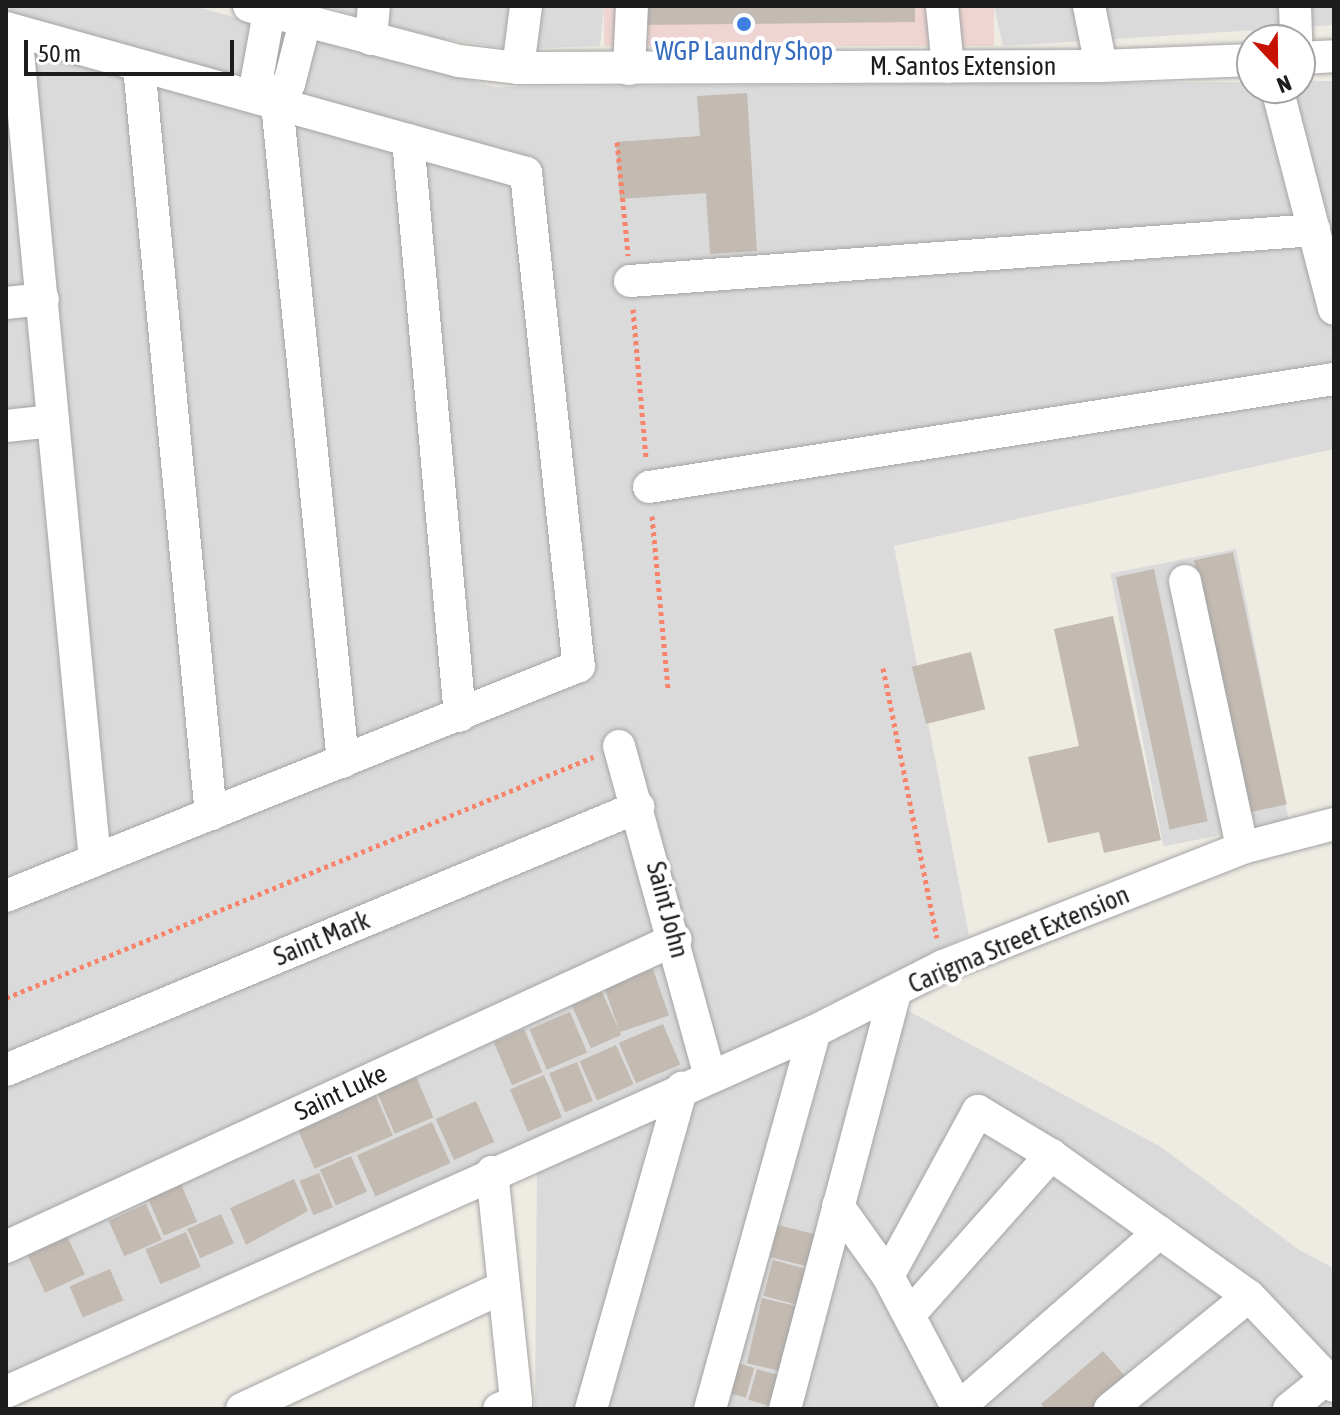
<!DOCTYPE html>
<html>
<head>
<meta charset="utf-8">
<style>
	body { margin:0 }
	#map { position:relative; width:1340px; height:1415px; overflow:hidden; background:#eeebe3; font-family:"Asap Condensed",sans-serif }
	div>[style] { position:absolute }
	.residential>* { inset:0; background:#dbdada; transform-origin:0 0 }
	.commercial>* { inset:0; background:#efd5d2; transform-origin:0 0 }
	.building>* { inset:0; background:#c3bab2; transform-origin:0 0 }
	.path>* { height:5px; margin-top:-2.5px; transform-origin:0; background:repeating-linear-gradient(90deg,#f7836b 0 4px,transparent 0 8px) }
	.roads { filter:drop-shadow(0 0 2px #a4a4a4) drop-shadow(0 0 2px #a4a4a4) }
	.minor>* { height:32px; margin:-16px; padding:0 16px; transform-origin:16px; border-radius:16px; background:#fff }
	.dots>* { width:22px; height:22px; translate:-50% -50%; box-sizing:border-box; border:4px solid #fff; border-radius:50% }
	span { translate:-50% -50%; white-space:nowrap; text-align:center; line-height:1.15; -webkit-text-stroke:8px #fff; paint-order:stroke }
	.shop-label { font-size:26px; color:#366cbe }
	.street-label { font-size:26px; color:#1d1d1d }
	.frame { position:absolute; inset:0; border:8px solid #1d1d1d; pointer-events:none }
	.north { position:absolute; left:1236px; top:24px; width:80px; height:80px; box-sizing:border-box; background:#fff; border:2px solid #a5a5a5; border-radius:50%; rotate:158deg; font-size:22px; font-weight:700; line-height:32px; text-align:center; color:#1d1d1d }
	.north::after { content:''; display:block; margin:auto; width:28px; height:36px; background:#c71103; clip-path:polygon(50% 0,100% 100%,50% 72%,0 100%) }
	.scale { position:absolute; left:24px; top:40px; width:210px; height:36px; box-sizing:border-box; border:4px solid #1d1d1d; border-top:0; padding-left:10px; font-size:24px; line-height:28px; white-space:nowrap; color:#1d1d1d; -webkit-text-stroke:6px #fff; paint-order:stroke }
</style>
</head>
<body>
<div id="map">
	<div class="residential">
		<i style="clip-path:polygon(6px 6px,193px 6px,495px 87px,1252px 82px,1252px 88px,1300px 88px,1300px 81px,1334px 81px,1334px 449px,894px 546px,969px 935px,770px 1034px,6px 1382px)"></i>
		<i style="clip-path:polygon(324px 6px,604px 6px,600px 46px,511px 49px,431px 37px)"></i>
		<i style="clip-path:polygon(994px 6px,1334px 6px,1334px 25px,1003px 46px)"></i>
		<i style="left:1236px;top:549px;width:278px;height:128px;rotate:79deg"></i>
		<i style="clip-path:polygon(903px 1008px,1161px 1147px,1299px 1250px,1334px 1268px,1334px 1409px,535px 1409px,537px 1171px)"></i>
	</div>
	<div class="commercial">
		<i style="left:604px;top:6px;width:390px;height:40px"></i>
	</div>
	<div class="building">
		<i style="clip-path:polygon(639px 6px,915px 6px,915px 22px,639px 25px)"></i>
		<i style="clip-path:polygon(747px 93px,757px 251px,710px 254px,706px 193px,620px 199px,616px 142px,700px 136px,697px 96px)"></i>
		<i style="left:1233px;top:552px;width:258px;height:40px;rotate:78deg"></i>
		<i style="left:1154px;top:569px;width:258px;height:39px;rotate:78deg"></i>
		<i style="clip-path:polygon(1113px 616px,1161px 840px,1104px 853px,1099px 832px,1048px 843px,1028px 757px,1079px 746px,1054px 629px)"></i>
		<i style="left:971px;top:652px;width:59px;height:61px;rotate:76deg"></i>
		<i style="left:653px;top:969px;width:49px;height:52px;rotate:71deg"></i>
		<i style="left:602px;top:992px;width:47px;height:33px;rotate:66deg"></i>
		<i style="left:570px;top:1012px;width:44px;height:44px;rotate:67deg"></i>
		<i style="left:663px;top:1024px;width:44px;height:48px;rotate:67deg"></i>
		<i style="left:524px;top:1029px;width:47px;height:33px;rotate:67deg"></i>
		<i style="left:616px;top:1045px;width:43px;height:40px;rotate:66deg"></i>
		<i style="left:577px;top:1062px;width:42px;height:30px;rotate:68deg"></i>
		<i style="left:415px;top:1074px;width:47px;height:42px;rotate:67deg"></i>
		<i style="left:544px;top:1075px;width:46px;height:37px;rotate:67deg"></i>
		<i style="left:371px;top:1084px;width:56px;height:85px;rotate:67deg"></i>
		<i style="left:476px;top:1101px;width:45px;height:44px;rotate:66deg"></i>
		<i style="left:432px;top:1122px;width:45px;height:82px;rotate:66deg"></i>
		<i style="left:351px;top:1156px;width:39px;height:34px;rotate:66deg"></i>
		<i style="left:319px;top:1173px;width:37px;height:21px;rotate:68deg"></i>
		<i style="clip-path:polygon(294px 1179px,308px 1211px,246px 1245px,230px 1208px)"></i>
		<i style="left:181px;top:1184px;width:41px;height:36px;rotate:67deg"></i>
		<i style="left:146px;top:1204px;width:39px;height:41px;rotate:66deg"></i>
		<i style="left:221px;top:1214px;width:32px;height:37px;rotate:66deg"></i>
		<i style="left:778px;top:1225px;width:45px;height:33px;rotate:14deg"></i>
		<i style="left:63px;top:1227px;width:52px;height:44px;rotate:65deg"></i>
		<i style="left:186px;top:1232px;width:38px;height:44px;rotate:67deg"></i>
		<i style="left:773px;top:1260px;width:46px;height:37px;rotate:15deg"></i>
		<i style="left:110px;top:1269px;width:34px;height:44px;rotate:67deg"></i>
		<i style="left:762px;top:1298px;width:43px;height:67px;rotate:13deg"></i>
		<i style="clip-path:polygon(1103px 1351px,1131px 1383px,1100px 1409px,1045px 1409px,1041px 1404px)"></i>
		<i style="left:737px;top:1363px;width:18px;height:31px;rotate:16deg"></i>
		<i style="left:757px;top:1369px;width:22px;height:32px;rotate:16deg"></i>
	</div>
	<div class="path">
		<i style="left:617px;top:142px;width:114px;rotate:84.4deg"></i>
		<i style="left:633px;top:309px;width:150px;rotate:85deg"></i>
		<i style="left:652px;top:516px;width:175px;rotate:84.7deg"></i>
		<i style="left:883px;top:668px;width:275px;rotate:78.7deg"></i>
		<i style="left:6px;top:998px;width:635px;rotate:-22.32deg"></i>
	</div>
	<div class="roads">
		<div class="minor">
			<i style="left:249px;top:6px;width:217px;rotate:14.7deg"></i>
			<i style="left:459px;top:61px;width:59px;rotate:6.8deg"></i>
			<i style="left:518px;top:68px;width:583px;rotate:-0.2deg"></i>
			<i style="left:1101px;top:66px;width:151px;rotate:-2.3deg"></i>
			<i style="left:942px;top:6px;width:61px;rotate:84.4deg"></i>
			<i style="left:1089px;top:6px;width:61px;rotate:78.7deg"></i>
			<i style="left:1295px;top:6px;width:34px;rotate:88deg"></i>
			<i style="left:269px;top:12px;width:68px;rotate:100.2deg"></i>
			<i style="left:257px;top:79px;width:31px;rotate:50deg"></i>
			<i style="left:277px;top:103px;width:662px;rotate:84.28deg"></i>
			<i style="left:6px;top:28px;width:540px;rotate:15.58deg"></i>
			<i style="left:526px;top:173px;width:496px;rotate:83.9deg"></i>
			<i style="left:579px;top:666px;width:617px;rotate:158.13deg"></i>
			<i style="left:16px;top:31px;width:833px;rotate:84.56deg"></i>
			<i style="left:371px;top:39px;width:33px;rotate:-85deg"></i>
			<i style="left:1300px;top:58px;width:34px;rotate:-3deg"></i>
			<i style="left:139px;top:66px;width:752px;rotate:84.51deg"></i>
			<i style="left:518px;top:68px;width:63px;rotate:-82.6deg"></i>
			<i style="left:629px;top:69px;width:63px;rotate:-87.3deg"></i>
			<i style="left:1277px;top:88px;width:228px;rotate:75.5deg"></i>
			<i style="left:277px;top:103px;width:22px;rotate:-58deg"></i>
			<i style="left:289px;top:84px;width:64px;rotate:-75.5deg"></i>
			<i style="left:408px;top:140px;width:578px;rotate:84.84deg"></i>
			<i style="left:630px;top:281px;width:686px;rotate:-4.26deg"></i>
			<i style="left:6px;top:303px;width:37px;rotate:-6deg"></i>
			<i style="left:6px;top:426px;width:47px;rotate:-6.1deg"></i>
			<i style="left:649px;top:487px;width:693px;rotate:-8.96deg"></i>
			<i style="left:1185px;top:581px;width:273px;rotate:77.9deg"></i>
			<i style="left:619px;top:746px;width:342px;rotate:74.6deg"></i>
			<i style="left:6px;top:1070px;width:685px;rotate:-22.59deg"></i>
			<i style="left:492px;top:1172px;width:231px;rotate:84deg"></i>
			<i style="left:516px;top:1402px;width:18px;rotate:158deg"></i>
			<i style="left:838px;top:1206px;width:86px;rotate:54.5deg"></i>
			<i style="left:888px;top:1276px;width:150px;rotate:62.2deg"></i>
			<i style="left:6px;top:1247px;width:737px;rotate:-24.69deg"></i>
			<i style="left:888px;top:1276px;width:188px;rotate:-61.4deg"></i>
			<i style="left:978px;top:1111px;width:85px;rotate:31.1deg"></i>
			<i style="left:1051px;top:1155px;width:243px;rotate:35.5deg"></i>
			<i style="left:1249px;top:1296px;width:124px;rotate:46.6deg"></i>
			<i style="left:910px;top:1314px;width:213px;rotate:-48.4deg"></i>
			<i style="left:6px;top:1392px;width:886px;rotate:-24.05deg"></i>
			<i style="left:815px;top:1031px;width:144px;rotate:-26.9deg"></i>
			<i style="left:943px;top:966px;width:321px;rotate:-21.5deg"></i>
			<i style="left:1242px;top:848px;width:95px;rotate:-14.6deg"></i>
			<i style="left:242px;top:1409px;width:289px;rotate:-25deg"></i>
			<i style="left:591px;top:1409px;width:334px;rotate:-74.2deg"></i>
			<i style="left:710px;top:1409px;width:392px;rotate:-74.5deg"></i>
			<i style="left:785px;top:1409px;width:431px;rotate:-75.2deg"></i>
			<i style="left:957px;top:1409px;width:269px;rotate:-41.1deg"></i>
			<i style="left:1110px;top:1409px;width:179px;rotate:-39.1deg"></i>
			<i style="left:1289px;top:1409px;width:49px;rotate:-39.2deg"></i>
		</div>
	</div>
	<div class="dots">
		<i style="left:744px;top:24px;background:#3f7fe0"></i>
	</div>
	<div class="shop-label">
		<span style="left:744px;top:52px">WGP Laundry Shop</span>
	</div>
	<div class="street-label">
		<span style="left:963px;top:67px">M. Santos Extension</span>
		<span style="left:667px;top:910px;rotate:75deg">Saint John</span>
		<span style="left:322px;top:939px;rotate:-23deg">Saint Mark</span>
		<span style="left:1019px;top:940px;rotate:-23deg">Carigma Street Extension</span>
		<span style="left:341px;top:1093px;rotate:-25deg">Saint Luke</span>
	</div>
	<div class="frame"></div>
	<div class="north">N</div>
	<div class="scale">50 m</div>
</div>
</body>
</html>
